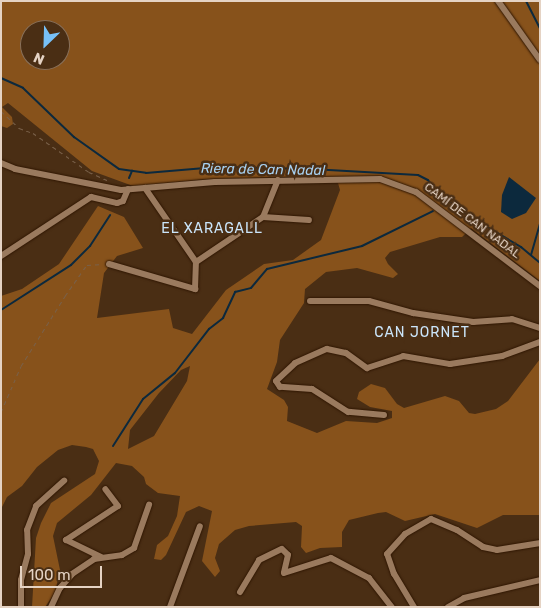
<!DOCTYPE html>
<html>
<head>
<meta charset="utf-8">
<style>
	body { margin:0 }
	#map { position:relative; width:541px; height:608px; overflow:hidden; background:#4a2e14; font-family:Rubik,sans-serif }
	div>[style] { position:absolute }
	.green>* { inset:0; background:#87521b }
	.water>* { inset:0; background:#0c293d }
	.stream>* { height:2px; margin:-1px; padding:0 1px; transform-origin:1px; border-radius:1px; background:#0c293d }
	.path>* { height:1px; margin-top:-0.5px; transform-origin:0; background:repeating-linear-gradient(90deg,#796049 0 4px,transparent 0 8px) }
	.roads { filter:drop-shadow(0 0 1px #2f1600) drop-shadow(0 0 1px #2f1600) }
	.minor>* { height:6px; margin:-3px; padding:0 3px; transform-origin:3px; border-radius:3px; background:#9a7a5e }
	span { translate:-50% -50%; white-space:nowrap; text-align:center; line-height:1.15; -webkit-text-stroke:5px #4a2e14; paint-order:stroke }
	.street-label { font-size:12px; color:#e5d3c4 }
	.water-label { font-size:14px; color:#a7d0f0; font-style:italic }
	.neighbourhood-label { font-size:14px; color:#cbe5fa; letter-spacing:1px }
	.frame { position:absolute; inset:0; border:2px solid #e5d3c4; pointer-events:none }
	.north { position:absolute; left:20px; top:20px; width:50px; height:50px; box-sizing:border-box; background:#4a2e14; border:1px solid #88705a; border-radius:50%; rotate:204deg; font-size:14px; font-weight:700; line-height:20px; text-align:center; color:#e5d3c4 }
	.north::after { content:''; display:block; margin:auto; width:18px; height:22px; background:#77c0f7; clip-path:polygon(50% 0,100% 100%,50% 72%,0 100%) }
	.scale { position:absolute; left:20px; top:566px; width:82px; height:22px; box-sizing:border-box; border:2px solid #e5d3c4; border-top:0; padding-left:6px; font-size:15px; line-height:18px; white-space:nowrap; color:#e5d3c4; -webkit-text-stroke:4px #4a2e14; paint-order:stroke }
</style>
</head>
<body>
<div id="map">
	<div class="green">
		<i style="clip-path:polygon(evenodd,1px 1px,540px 1px,540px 281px,471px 228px,462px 237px,440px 237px,390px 252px,385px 258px,388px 264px,398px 274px,393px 278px,357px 268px,326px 272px,305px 289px,304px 303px,280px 340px,277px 362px,267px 389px,284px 400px,288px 407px,287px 421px,317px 433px,346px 421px,377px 423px,392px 418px,392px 411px,370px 407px,357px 399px,359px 392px,371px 384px,385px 388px,397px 404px,404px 408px,445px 396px,459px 401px,469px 413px,475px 414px,496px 409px,508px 401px,540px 359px,540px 515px,503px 515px,477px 528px,435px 514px,405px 521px,386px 512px,378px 513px,349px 520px,342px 532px,342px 547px,320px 548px,306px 553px,301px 547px,302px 526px,296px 522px,249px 526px,235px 530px,219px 544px,215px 558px,220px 571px,215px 577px,202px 561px,212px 511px,199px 506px,186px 512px,166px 555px,161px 560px,154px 559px,157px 545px,168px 536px,177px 516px,180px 496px,158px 493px,146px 484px,144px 477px,132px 466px,116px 463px,91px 495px,57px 523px,53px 536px,60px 570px,55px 593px,45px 607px,32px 607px,36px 538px,41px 523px,51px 503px,95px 474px,99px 461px,93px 449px,86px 447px,72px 445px,58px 450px,37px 467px,22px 486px,7px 497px,1px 509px,1px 296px,22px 289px,59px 264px,98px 206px,124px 217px,143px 248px,117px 256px,104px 273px,97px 318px,169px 309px,173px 328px,192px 334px,226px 290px,264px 264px,293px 260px,321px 240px,340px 190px,338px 183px,332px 178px,319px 176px,207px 179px,133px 186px,92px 171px,8px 103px,2px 107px,12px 117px,13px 124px,7px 128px,1px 126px,1px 1px,30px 30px,60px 30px,60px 60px,30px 60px,30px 30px,1px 1px,190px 366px,187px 381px,154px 436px,128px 449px,130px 430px,159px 393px,181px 370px,190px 366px)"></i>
	</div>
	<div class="water">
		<i style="clip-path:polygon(509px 177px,536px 198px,526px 213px,512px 219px,501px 212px,502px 195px)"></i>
	</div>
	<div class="stream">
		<i style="left:526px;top:1px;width:30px;rotate:63deg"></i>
		<i style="left:1px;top:78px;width:24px;rotate:24deg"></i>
		<i style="left:23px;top:88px;width:71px;rotate:43.9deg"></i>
		<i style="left:74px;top:137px;width:55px;rotate:35.4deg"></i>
		<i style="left:119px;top:169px;width:27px;rotate:8deg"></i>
		<i style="left:146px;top:173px;width:71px;rotate:-4.8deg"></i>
		<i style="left:217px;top:167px;width:94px;rotate:1.2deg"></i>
		<i style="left:311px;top:169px;width:107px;rotate:3.2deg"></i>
		<i style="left:418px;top:175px;width:11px;rotate:27deg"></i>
		<i style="left:428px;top:180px;width:12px;rotate:55deg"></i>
		<i style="left:435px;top:190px;width:41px;rotate:38deg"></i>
		<i style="left:467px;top:215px;width:63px;rotate:30.7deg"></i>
		<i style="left:521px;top:247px;width:25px;rotate:40deg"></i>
		<i style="left:129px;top:178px;width:8px;rotate:-67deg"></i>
		<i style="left:531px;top:255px;width:32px;rotate:-74deg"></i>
		<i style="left:1px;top:310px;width:83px;rotate:-32.7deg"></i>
		<i style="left:71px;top:265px;width:27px;rotate:-45deg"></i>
		<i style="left:90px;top:246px;width:37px;rotate:-57deg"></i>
		<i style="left:113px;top:446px;width:56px;rotate:-57.4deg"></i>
		<i style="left:143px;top:399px;width:41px;rotate:-39.1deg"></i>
		<i style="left:175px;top:373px;width:56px;rotate:-52.3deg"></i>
		<i style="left:209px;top:329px;width:18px;rotate:-38deg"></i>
		<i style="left:223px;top:318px;width:29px;rotate:-65deg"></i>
		<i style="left:235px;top:292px;width:16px;rotate:-14deg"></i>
		<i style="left:251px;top:288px;width:25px;rotate:-50deg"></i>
		<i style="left:267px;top:269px;width:98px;rotate:-13.6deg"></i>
		<i style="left:362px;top:246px;width:79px;rotate:-26.2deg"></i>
	</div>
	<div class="path">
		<i style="left:251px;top:1px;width:6px"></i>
		<i style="left:1px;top:111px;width:25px;rotate:43deg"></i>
		<i style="left:19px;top:128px;width:15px;rotate:20deg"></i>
		<i style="left:33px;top:133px;width:68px;rotate:34.9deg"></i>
		<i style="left:89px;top:172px;width:22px;rotate:24deg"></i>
		<i style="left:1px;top:412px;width:50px;rotate:-66.5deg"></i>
		<i style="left:21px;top:366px;width:83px;rotate:-57.8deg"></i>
		<i style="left:65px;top:296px;width:38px;rotate:-55deg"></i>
		<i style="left:87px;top:265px;width:16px;rotate:-4deg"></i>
	</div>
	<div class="roads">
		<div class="minor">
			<i style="left:498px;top:1px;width:72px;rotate:54.6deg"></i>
			<i style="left:1px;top:163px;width:15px;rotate:23deg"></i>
			<i style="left:15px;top:169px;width:108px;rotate:11.2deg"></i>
			<i style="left:121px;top:190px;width:94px;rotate:-4.9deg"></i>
			<i style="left:215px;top:182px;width:165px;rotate:-1deg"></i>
			<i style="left:380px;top:179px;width:38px;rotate:20deg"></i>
			<i style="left:416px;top:192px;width:156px;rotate:37.2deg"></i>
			<i style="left:263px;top:217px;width:46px;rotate:3.7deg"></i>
			<i style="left:1px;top:256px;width:108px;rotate:-33.2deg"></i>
			<i style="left:91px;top:197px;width:27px;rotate:13deg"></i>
			<i style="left:117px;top:203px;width:6px;rotate:-18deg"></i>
			<i style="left:123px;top:201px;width:13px;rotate:-67deg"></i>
			<i style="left:196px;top:262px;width:81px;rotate:-33.9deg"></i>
			<i style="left:263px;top:217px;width:40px;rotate:-68deg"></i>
			<i style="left:109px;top:264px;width:90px;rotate:16.2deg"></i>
			<i style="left:195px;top:289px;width:27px;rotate:-88deg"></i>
			<i style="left:196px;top:262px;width:90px;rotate:-124.6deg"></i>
			<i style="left:310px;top:301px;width:59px"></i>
			<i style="left:369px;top:301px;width:46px;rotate:15.3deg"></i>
			<i style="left:413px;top:313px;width:61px;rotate:8.5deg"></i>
			<i style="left:473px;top:322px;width:39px;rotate:-4deg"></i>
			<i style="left:512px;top:319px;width:29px;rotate:18deg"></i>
			<i style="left:384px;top:415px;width:36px;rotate:-175deg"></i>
			<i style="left:348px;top:412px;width:43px;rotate:-147.4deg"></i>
			<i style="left:312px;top:389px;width:32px;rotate:-176deg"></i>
			<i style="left:280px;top:387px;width:7px;rotate:-124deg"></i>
			<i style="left:276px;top:381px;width:26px;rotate:-43deg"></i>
			<i style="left:295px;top:363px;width:35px;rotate:-24deg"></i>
			<i style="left:327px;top:349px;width:19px;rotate:12deg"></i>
			<i style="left:346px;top:353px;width:26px;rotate:36deg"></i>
			<i style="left:367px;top:368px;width:38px;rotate:-18deg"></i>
			<i style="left:403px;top:356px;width:48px;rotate:9.7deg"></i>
			<i style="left:450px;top:364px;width:53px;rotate:-8.7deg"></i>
			<i style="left:502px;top:356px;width:40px;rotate:-20.2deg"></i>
			<i style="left:101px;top:557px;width:39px;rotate:-154deg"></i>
			<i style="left:66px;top:540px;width:62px;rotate:-33.2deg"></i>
			<i style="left:118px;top:506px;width:21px;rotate:-127deg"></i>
			<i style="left:240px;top:592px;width:37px;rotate:-59deg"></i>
			<i style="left:259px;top:560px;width:25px;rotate:-26deg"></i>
			<i style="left:282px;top:549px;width:8px;rotate:45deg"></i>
			<i style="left:288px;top:555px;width:18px;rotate:103deg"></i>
			<i style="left:284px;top:573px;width:49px;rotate:-17.7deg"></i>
			<i style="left:331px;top:558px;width:43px;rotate:27.8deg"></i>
			<i style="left:369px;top:578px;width:37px;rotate:52deg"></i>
			<i style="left:21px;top:607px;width:27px;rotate:-90deg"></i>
			<i style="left:21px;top:580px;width:27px;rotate:-75deg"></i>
			<i style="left:28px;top:554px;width:24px;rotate:-92deg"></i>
			<i style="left:27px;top:530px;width:26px;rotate:-69deg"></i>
			<i style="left:36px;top:506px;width:38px;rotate:-42deg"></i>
			<i style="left:51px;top:607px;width:21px;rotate:-65deg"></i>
			<i style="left:60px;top:588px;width:18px;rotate:-49deg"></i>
			<i style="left:72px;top:574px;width:27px;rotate:-34deg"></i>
			<i style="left:94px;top:559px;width:28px;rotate:-8deg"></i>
			<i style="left:122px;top:555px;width:14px;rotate:-30deg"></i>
			<i style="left:134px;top:548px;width:46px;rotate:-70.8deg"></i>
			<i style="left:170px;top:607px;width:86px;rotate:-69.7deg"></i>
			<i style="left:414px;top:607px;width:39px;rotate:-121deg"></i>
			<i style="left:394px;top:574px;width:21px;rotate:-109deg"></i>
			<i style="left:387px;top:554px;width:27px;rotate:-48deg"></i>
			<i style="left:405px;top:534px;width:30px;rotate:-30deg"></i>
			<i style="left:431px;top:519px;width:28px;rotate:23deg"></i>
			<i style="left:457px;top:530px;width:31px;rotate:33deg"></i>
			<i style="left:483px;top:547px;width:14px;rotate:12deg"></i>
			<i style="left:497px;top:550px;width:44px;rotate:-9.2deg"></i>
			<i style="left:448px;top:607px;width:18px;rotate:-29deg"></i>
			<i style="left:464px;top:598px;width:78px;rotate:-13.3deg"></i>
		</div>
	</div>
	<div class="street-label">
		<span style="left:472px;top:221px;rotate:37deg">CAMÍ DE CAN NADAL</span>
	</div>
	<div class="water-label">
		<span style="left:263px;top:170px;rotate:1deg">Riera de Can Nadal</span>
	</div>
	<div class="neighbourhood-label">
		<span style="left:212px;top:229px">EL XARAGALL</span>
		<span style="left:422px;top:333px">CAN JORNET</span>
	</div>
	<div class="frame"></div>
	<div class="north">N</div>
	<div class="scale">100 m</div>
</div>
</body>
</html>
